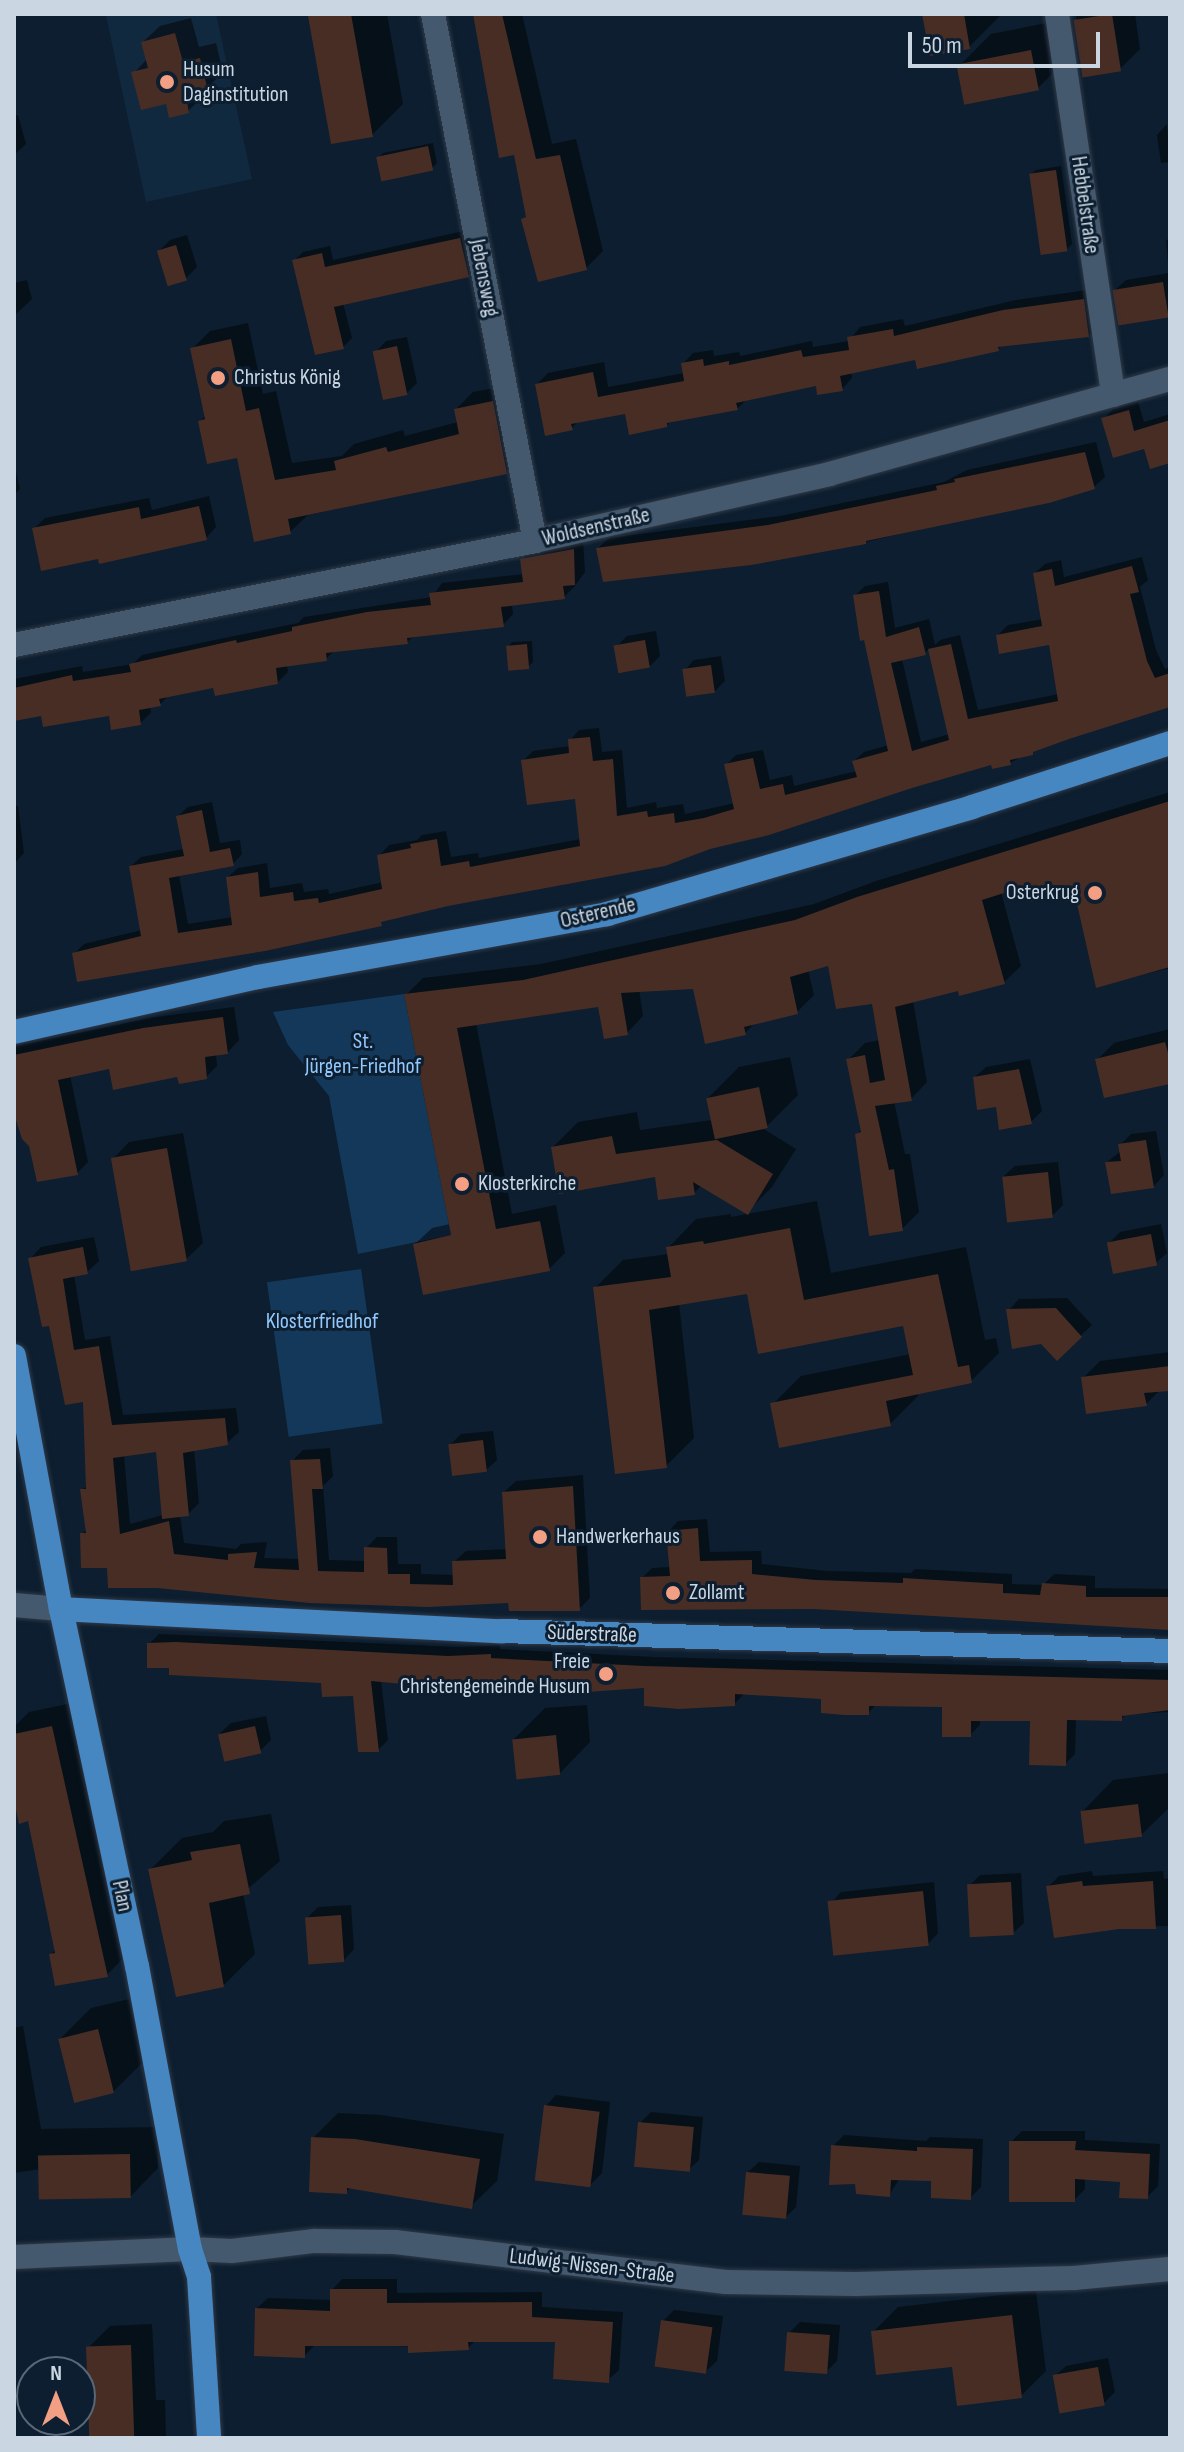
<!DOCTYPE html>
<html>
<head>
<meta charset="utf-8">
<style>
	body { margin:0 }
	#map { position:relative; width:1184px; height:2452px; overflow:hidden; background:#0c1e2f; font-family:"Sofia Sans Condensed",sans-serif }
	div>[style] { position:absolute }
	.built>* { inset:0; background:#11293e }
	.green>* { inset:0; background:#13385a; transform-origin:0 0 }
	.shadow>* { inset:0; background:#0007 }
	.building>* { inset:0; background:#482d25; transform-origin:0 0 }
	.roads { filter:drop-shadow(0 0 2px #303948) drop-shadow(0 0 2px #303948) }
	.minor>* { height:24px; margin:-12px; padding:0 12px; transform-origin:12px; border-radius:12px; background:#44596d }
	.major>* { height:24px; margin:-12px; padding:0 12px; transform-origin:12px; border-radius:12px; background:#4687c2 }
	.dots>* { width:22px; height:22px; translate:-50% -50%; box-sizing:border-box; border:4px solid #0c1e2f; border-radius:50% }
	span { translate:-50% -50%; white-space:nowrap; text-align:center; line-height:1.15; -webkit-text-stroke:6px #0c1e2f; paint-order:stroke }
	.poi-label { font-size:22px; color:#cad6e2 }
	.left { translate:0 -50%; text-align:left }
	.right { translate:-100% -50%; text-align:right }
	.street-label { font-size:22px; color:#cad6e2 }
	.park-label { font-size:22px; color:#93c9ff }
	.frame { position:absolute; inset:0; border:16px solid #cad6e2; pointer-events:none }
	.north { position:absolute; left:16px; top:2356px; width:80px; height:80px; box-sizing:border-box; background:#0c1e2f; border:2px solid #586877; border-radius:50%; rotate:0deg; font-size:22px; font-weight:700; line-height:32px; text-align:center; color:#cad6e2 }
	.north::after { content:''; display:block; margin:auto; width:28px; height:36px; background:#f39f83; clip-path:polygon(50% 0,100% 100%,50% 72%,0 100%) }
	.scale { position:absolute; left:908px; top:32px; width:192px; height:36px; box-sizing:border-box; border:4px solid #cad6e2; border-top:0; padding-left:10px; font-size:24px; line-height:28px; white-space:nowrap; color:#cad6e2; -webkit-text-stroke:6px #0c1e2f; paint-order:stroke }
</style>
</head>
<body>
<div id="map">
	<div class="built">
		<i style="clip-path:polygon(115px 14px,216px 14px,252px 179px,146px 202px,106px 16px)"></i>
	</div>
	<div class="green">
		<i style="clip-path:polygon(404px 994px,451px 1235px,358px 1254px,329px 1096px,288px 1045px,273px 1012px)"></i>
		<i style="left:361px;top:1269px;width:156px;height:95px;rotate:82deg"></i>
	</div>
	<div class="shadow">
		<i style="clip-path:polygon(313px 14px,387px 14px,403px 104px,372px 135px,310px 17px)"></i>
		<i style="clip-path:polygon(474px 14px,522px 14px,552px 144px,576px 139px,603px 251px,586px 268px,523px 219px,528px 215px,516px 153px)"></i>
		<i style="clip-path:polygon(925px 14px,1000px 14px,1000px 16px,969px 47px)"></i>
		<i style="clip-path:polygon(1076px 14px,1135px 14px,1140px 49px,1120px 69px,1084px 75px)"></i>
		<i style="clip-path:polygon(191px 18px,199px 47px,216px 43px,223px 73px,204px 90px,205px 95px,188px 111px,167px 102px,134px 73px,147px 59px,143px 42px,160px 26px)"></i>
		<i style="clip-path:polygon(1062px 20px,1069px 57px,1038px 88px,960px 65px,991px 34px)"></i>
		<i style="clip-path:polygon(18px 115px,26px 144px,14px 155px,14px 116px)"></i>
		<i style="clip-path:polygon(1167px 124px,1170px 162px,1161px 163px,1157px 135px)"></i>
		<i style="clip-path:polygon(433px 143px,437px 163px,432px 168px,378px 158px,383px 153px)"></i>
		<i style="clip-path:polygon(1061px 166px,1072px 244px,1067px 249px,1031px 174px,1036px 170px)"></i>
		<i style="clip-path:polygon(468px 230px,476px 267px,468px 276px,343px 303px,352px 338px,343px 347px,294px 261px,303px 252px,330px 246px,333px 260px)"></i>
		<i style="clip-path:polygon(187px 235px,197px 267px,186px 278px,159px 251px,170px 240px)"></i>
		<i style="clip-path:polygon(1170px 237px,1170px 315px,1168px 316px,1115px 290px,1126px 280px,1169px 273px,1166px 241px)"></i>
		<i style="clip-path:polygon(27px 280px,32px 299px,14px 316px,14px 283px)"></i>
		<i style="clip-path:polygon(1094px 289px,1099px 325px,1088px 336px,1003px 345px,998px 349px,916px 358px,851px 371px,852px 378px,842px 389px,818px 384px,747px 399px,737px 409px,672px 420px,666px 426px,626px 411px,579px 420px,572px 428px,537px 384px,548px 373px,604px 362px,608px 387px,684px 373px,683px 364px,693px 353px,713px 350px,714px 356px,739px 352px,740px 356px,812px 341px,813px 347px,849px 341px,860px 327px,903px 319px,905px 326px,1016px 300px)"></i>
		<i style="clip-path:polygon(248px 323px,263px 394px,276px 391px,292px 463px,342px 456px,354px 444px,403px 430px,405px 436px,458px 422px,456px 409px,473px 392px,510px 385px,523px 454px,506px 472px,308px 515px,290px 532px,239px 455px,200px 421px,206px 415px,193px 348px,210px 331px)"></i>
		<i style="clip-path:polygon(407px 337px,417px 383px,406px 394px,376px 352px,386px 341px)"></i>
		<i style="clip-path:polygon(1138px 402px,1144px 422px,1170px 414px,1170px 461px,1104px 419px,1113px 409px)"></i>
		<i style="clip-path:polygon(1096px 442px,1105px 477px,1094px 487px,866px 542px,706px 570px,604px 580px,598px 548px,609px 538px,780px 516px,944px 482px,967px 470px)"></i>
		<i style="clip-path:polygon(14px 463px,20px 489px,14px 495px)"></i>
		<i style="clip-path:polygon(209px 496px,216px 527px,206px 538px,34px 529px,45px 518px,149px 498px,152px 510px)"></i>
		<i style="clip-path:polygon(583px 540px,585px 572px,574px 587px,564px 597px,512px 604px,513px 614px,503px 625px,415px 635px,407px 642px,335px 650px,326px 659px,287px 665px,288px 672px,277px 683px,215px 686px,169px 695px,160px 704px,150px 706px,151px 713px,140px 723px,110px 714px,42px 714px,14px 719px,14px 679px,82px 666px,83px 672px,133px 664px,142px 655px,298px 623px,304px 617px,432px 597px,442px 583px,524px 574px,522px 560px,533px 549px)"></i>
		<i style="clip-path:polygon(evenodd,1142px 557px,1148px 580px,1140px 587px,1156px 650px,1165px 669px,1170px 667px,1170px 703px,1038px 748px,1010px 763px,992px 763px,911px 786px,768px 833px,74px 954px,84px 944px,142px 930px,131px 866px,141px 857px,184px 849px,178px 816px,188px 807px,212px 802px,220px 843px,240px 840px,242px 854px,233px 864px,179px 875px,188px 924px,233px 917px,228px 877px,238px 868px,267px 863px,270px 888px,302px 883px,304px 892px,328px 889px,329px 894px,383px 882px,380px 855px,389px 845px,417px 840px,422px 835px,446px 831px,451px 857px,478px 853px,479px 858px,581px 839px,576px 796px,523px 761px,533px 751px,570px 746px,570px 740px,579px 730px,599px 728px,602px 752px,622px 750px,627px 808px,656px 802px,657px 808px,683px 804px,685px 814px,735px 803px,726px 765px,736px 755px,763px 750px,770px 780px,792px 775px,794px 786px,857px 771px,854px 761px,864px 752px,889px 745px,855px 596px,865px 586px,888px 582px,895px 628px,929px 619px,935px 645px,940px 640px,960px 635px,978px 710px,1059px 694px,1051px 642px,998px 635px,1008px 625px,1043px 619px,1035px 573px,1045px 564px,1061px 560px,1064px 577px,1142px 557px,930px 648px,950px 734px,921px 742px,902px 659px,925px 653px,930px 648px)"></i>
		<i style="clip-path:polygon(656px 631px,660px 656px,650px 666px,617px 646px,627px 636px)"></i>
		<i style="clip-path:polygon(532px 641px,533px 662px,528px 667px,508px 647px,512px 642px)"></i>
		<i style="clip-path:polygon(721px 656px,725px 681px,714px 692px,684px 671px,694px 660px)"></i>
		<i style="clip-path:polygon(1170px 792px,1170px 968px,1098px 986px,1076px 892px,1027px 884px,1001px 892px,1021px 966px,1004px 982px,959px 988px,913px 1001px,927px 1082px,911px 1099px,894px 1101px,905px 1154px,910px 1154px,919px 1212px,902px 1229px,857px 1134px,862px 1129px,848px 1060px,865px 1043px,880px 1040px,874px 1002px,829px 964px,808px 970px,814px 995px,797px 1012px,756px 1022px,745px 1033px,695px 987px,639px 989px,643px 1016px,627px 1033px,600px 1005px,476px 1023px,512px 1214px,556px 1205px,565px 1253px,549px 1269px,415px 1244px,432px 1228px,450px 1224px,406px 995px,423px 978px,541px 964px,814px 904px,876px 881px)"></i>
		<i style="clip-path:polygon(14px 806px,18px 806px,24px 853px,14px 864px)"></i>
		<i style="clip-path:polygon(234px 1007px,239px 1040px,228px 1052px,216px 1053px,217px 1066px,206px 1077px,110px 1067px,70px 1075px,88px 1162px,77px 1173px,30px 1145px,14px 1107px,14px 1046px,156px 1017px)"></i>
		<i style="clip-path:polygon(1170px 1029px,1170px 1082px,1098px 1059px,1114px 1043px)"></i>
		<i style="clip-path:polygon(790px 1057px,798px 1095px,767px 1126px,762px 1128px,796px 1149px,772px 1187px,747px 1212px,702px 1185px,694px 1193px,656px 1175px,553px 1147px,578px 1122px,637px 1112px,640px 1130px,712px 1120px,708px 1098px,739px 1067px)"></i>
		<i style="clip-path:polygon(1030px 1059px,1042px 1111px,1031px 1122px,998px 1105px,975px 1077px,986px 1067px)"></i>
		<i style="clip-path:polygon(1156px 1131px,1164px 1175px,1154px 1186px,1107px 1162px,1121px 1151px,1120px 1145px,1131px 1134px)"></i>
		<i style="clip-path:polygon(183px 1133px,203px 1243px,186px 1259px,113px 1159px,129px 1142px)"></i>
		<i style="clip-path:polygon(1058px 1162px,1063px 1205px,1052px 1216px,1004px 1176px,1015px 1166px)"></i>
		<i style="clip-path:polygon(817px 1201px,831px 1273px,966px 1247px,985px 1340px,996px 1338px,999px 1353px,971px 1381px,917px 1392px,918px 1396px,890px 1424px,773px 1404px,801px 1376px,911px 1354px,905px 1324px,748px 1292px,679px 1303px,694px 1438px,666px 1466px,595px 1288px,623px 1260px,669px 1254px,668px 1248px,696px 1219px,731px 1214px,731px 1217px)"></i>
		<i style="clip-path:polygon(1161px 1224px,1167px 1253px,1156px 1263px,1109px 1243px,1120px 1232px)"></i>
		<i style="clip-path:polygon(evenodd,94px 1237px,99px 1261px,87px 1272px,74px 1275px,85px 1340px,110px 1336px,123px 1415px,236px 1408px,239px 1432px,227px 1443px,194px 1449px,199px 1503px,188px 1514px,180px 1515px,184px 1543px,236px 1549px,241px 1544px,267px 1542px,264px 1558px,300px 1559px,292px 1461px,303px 1450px,330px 1448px,333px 1476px,323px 1486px,329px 1560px,366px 1561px,366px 1548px,377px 1537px,397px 1537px,398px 1564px,421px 1564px,421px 1574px,455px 1575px,454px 1562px,466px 1551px,507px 1549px,504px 1492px,516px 1481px,583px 1475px,590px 1598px,579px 1609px,109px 1566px,82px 1534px,87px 1529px,82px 1490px,88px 1485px,85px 1400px,50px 1324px,30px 1259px,41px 1247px,94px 1237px,158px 1450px,163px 1515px,130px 1524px,124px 1455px,158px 1450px)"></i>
		<i style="clip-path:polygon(1067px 1298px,1092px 1325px,1057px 1358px,1009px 1310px,1019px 1299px)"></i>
		<i style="clip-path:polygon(1170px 1352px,1170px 1389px,1160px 1390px,1146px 1404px,1083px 1378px,1100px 1361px)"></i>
		<i style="clip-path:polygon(493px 1431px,497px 1460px,486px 1470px,450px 1445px,461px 1434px)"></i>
		<i style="clip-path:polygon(707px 1519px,710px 1552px,761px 1551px,762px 1564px,827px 1571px,911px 1573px,915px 1569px,1012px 1574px,1012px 1584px,1043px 1585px,1054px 1574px,1095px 1576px,1095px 1588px,1170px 1589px,1170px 1628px,756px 1605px,642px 1578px,652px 1568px,671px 1567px,668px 1532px,678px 1521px)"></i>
		<i style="clip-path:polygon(159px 1634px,459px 1647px,500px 1645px,500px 1649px,655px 1657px,1170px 1670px,1170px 1712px,1126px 1714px,1121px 1719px,1076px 1718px,1075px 1754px,1065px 1764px,1032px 1719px,980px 1719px,980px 1725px,970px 1735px,944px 1705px,877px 1704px,868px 1713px,823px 1697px,744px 1694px,734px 1704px,646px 1686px,589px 1681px,381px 1680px,388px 1740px,378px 1750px,355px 1694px,323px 1681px,171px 1666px,149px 1644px)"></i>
		<i style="clip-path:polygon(77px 1702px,132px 1949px,107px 1975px,51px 1954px,56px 1949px,30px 1819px,14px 1790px,14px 1727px,29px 1712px)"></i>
		<i style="clip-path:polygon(587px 1705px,590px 1742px,559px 1774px,514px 1739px,545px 1708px)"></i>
		<i style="clip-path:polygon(266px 1716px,271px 1740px,260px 1751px,220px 1733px,231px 1723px)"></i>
		<i style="clip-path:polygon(1169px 1773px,1170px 1807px,1141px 1835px,1082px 1812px,1113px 1780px)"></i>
		<i style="clip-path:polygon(271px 1814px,280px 1861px,243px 1893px,255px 1954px,224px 1985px,151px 1869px,182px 1838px,213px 1832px,224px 1821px)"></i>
		<i style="clip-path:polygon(1092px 1871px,1093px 1876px,1163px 1871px,1164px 1879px,1170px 1878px,1170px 1926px,1118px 1927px,1048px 1887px,1059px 1876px)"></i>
		<i style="clip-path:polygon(1021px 1873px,1024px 1923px,1013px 1933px,969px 1886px,980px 1875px)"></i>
		<i style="clip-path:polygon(934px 1882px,938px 1933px,928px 1944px,831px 1903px,841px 1892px)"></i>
		<i style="clip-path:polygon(351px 1905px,354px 1949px,344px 1960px,307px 1918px,318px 1907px)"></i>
		<i style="clip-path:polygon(129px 1999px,144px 2061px,113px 2092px,60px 2039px,91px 2008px)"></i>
		<i style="clip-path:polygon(23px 2026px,41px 2129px,157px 2127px,158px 2168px,131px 2196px,41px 2169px,14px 2173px,14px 2028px)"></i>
		<i style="clip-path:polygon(556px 2095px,610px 2102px,602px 2173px,591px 2184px,546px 2106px)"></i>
		<i style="clip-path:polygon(651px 2112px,703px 2117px,699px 2160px,688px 2170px,640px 2123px)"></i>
		<i style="clip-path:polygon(338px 2113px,381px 2115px,504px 2134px,497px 2181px,471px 2206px,351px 2187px,346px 2192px,313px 2138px)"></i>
		<i style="clip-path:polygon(1022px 2131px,1085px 2131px,1085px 2140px,1160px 2144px,1158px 2186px,1147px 2197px,1122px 2180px,1085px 2178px,1085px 2189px,1074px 2200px,1011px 2142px)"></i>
		<i style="clip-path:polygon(844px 2135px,926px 2141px,930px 2137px,983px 2139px,981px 2187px,970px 2198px,933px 2179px,900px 2178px,889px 2195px,833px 2146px)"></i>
		<i style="clip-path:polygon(759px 2162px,800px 2166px,796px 2207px,785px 2218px,748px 2172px)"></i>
		<i style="clip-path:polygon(342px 2279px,397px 2279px,397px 2293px,542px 2292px,542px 2307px,623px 2312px,619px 2370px,608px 2380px,557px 2340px,476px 2340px,468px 2348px,316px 2344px,304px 2356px,257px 2308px,268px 2298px,332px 2300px,332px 2290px)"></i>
		<i style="clip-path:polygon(1036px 2291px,1046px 2371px,1021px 2396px,873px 2332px,898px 2307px)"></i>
		<i style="clip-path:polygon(674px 2310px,723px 2316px,717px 2361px,706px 2371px,663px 2321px)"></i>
		<i style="clip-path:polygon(800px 2322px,840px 2325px,837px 2361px,826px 2372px,789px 2333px)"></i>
		<i style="clip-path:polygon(152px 2324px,156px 2400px,165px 2400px,166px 2438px,93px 2438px,88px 2348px,110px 2326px)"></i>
		<i style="clip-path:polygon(1108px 2358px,1115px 2392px,1104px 2403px,1055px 2376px,1066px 2366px)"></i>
	</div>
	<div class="building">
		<i style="clip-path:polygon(322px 14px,351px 14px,373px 137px,331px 144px,308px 16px)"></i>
		<i style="clip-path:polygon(473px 14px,502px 14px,536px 159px,560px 155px,587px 270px,538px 282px,521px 219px,526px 217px,514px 155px,499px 158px)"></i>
		<i style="clip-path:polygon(922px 14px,964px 14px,970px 49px,930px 56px)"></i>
		<i style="left:1112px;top:14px;width:58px;height:39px;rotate:81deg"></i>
		<i style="clip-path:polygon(175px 33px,183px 62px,200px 58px,208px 91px,186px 97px,189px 113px,169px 118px,166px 104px,141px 110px,131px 72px,148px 68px,141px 42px)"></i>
		<i style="left:1031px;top:50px;width:41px;height:76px;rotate:79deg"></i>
		<i style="left:428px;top:146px;width:25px;height:53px;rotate:78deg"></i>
		<i style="left:1056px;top:170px;width:82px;height:27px;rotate:82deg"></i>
		<i style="clip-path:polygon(460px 238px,469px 277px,334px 307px,344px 349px,315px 355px,292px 260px,322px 253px,325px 267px)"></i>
		<i style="left:176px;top:245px;width:37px;height:20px;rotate:73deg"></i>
		<i style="left:1163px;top:282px;width:36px;height:51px;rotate:81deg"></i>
		<i style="clip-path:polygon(1084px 299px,1089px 337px,998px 347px,999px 351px,917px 369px,915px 360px,840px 376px,843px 391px,817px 395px,816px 386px,736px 403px,738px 410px,667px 423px,667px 427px,629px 435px,625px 414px,571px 424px,573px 430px,545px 436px,535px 384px,593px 372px,598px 397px,684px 381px,681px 363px,703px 359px,704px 366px,729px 361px,729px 365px,801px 350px,803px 357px,849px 350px,847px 337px,893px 329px,894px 336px,1003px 310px)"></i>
		<i style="clip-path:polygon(231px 339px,246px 411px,259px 408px,275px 480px,336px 470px,334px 461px,386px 447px,388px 452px,459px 434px,454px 409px,493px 401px,507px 474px,288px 519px,291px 534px,254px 542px,237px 458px,207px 464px,198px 421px,205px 419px,190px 348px)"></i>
		<i style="left:397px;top:346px;width:50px;height:25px;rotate:78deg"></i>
		<i style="clip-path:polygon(1129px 410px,1134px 431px,1170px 420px,1170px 463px,1150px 469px,1144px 449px,1113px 458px,1101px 418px)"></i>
		<i style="clip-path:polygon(1085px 452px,1095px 489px,1049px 503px,866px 541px,866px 544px,751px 565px,603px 582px,596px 548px,768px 525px,937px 490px,936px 486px,955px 482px,954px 479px)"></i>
		<i style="clip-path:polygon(199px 506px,207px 540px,99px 564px,98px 559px,41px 571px,32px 528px,139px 507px,141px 519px)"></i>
		<i style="clip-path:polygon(574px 549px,575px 585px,563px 586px,565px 599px,501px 607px,504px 627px,407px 638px,408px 644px,326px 653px,327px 661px,276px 668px,278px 684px,215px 696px,213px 688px,159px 699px,161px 706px,139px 710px,141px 725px,111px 730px,109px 716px,43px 727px,41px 716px,14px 721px,14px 688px,72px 675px,73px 681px,131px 672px,129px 664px,236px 640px,237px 643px,292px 631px,292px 627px,367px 612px,431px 605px,429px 593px,523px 582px,520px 559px)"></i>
		<i style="clip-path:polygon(1132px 566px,1139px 592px,1130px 594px,1147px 661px,1155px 678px,1170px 673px,1170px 707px,1069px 739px,1033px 752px,1033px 755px,1010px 760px,1011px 765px,992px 769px,991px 765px,912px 788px,769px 835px,710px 849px,665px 866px,448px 906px,381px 922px,382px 926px,265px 951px,77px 982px,72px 953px,141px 936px,129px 866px,184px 856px,176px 816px,202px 810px,210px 852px,230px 848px,234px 866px,169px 878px,178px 933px,232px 925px,226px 877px,258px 872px,260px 897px,293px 892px,294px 901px,318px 898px,319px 903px,382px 889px,377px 855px,411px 848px,410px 844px,437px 839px,441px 866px,469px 861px,470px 867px,580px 846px,575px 799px,527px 805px,521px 760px,569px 753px,568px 739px,590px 737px,593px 761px,613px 759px,617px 816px,647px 811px,648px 817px,674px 813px,675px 823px,704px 818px,734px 809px,724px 764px,753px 758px,760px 789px,783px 784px,785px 795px,857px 777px,852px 761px,888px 751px,864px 640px,860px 641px,853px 595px,879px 591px,886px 637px,919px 627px,926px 655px,891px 663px,912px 751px,949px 740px,928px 649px,951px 644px,968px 719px,1058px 701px,1049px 645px,999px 654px,996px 635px,1042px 626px,1033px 573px,1052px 569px,1055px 586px)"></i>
		<i style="left:645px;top:640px;width:28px;height:32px;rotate:80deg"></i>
		<i style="left:527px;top:644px;width:25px;height:21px;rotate:85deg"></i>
		<i style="left:711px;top:665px;width:28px;height:29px;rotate:82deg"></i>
		<i style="clip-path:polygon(1170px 801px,1170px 967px,1096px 988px,1075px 895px,1063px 899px,1061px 892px,1031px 902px,1026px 886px,982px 900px,1005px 984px,959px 996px,958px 991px,895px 1007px,912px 1101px,875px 1106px,889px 1170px,894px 1169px,903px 1231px,869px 1236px,855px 1134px,861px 1132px,846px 1059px,865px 1055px,870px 1083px,885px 1080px,872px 1004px,836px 1009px,828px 966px,790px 977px,798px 1014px,744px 1027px,746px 1035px,705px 1044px,693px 989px,621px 993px,628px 1035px,604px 1039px,598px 1007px,457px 1028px,496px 1229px,540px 1221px,550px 1271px,423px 1295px,413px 1244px,451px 1235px,404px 994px,523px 980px,795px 920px,857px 897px)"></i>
		<i style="clip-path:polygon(223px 1017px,228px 1054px,205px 1057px,207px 1079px,179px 1084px,177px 1077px,113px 1090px,109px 1069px,58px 1080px,78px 1175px,37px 1182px,29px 1146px,22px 1139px,14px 1114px,14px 1055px,143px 1028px)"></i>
		<i style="clip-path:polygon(1165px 1042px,1170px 1060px,1170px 1084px,1104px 1098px,1095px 1059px)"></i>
		<i style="clip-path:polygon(1019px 1069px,1032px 1124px,999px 1130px,996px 1107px,977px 1110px,973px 1077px)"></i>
		<i style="left:759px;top:1087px;width:42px;height:54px;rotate:78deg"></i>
		<i style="clip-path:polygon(612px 1136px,616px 1154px,717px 1140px,773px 1174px,748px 1215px,693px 1182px,695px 1195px,658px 1200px,655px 1177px,559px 1194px,551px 1147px)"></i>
		<i style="clip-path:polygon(1146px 1140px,1154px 1188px,1111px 1194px,1105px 1162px,1121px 1161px,1118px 1144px)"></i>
		<i style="left:167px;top:1148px;width:115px;height:57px;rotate:80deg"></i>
		<i style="left:1048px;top:1172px;width:46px;height:46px;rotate:84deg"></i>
		<i style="clip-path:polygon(790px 1228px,804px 1300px,938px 1274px,958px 1367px,969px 1365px,972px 1383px,886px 1401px,891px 1426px,779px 1448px,770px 1403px,913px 1375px,903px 1326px,758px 1354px,747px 1294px,649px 1310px,667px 1468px,615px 1474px,593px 1287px,671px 1277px,666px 1247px,703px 1241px,704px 1244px)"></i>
		<i style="left:1151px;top:1234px;width:32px;height:45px;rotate:79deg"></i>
		<i style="clip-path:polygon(83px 1247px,88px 1274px,63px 1279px,74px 1350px,99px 1346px,112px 1425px,225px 1418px,228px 1445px,183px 1453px,189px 1516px,162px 1519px,156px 1452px,113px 1458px,120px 1534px,169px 1521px,174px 1554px,228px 1560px,228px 1554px,257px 1552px,254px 1568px,299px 1570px,290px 1460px,320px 1459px,323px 1489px,312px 1489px,318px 1571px,364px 1572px,364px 1547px,387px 1548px,388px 1574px,410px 1574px,410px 1584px,453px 1585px,452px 1561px,506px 1559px,502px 1492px,573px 1486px,580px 1611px,509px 1611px,508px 1603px,427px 1607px,309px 1603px,157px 1588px,108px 1588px,107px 1568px,81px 1568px,80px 1533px,86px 1533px,80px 1489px,86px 1489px,83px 1402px,65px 1405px,49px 1326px,42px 1327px,28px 1258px)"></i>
		<i style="clip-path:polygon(1056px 1308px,1082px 1337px,1057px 1361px,1041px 1344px,1012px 1349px,1006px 1309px)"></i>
		<i style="clip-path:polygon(1170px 1366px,1170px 1391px,1144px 1393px,1147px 1406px,1086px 1414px,1081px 1377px)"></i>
		<i style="left:483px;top:1440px;width:32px;height:35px;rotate:83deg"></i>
		<i style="clip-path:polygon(698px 1528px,700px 1561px,752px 1560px,752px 1574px,816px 1580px,903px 1583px,903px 1578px,1003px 1584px,1003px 1593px,1040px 1595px,1042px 1583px,1086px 1586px,1086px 1597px,1170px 1597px,1170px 1630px,814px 1609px,641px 1610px,640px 1577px,670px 1576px,666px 1531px)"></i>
		<i style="clip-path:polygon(176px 1642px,448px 1656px,491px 1654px,491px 1658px,644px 1666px,1170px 1680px,1170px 1710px,1122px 1716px,1122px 1721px,1067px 1720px,1066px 1766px,1029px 1765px,1030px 1721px,971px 1721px,971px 1737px,942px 1737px,942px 1707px,869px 1706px,869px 1715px,844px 1715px,821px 1713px,821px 1699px,735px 1694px,735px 1706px,679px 1709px,644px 1706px,644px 1688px,587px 1692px,587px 1683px,434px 1687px,371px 1681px,379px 1752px,358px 1752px,353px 1696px,322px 1697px,321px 1683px,169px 1675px,169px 1668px,147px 1668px,147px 1643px)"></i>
		<i style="clip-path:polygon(52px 1726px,108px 1977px,55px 1986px,49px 1954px,55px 1953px,28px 1821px,19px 1824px,14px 1800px,14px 1734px)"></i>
		<i style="left:255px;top:1726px;width:28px;height:38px;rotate:77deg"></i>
		<i style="left:556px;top:1735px;width:40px;height:44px;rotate:84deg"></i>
		<i style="left:1138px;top:1804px;width:33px;height:58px;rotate:83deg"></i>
		<i style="clip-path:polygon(240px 1844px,250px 1894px,209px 1903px,224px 1987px,176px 1997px,148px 1869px,192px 1860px,190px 1852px)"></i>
		<i style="clip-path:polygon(1082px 1881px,1083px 1886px,1153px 1881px,1156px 1929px,1119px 1929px,1054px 1938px,1046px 1886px)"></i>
		<i style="left:1011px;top:1882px;width:53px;height:44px;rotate:87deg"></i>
		<i style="left:923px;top:1891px;width:55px;height:96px;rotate:84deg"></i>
		<i style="left:341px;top:1915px;width:47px;height:36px;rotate:86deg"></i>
		<i style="left:98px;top:2029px;width:66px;height:41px;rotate:76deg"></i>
		<i style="left:544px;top:2105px;width:56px;height:76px;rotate:7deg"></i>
		<i style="left:638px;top:2122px;width:56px;height:45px;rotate:5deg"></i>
		<i style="clip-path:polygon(311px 2137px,355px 2139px,480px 2159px,472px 2209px,347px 2188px,347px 2194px,309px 2192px)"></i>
		<i style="clip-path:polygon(1009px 2141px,1076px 2141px,1075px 2150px,1150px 2154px,1148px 2199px,1119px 2198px,1120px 2182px,1075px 2179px,1075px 2202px,1009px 2202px)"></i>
		<i style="clip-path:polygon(831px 2145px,917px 2151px,917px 2147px,973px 2149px,971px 2200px,931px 2198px,931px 2181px,891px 2180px,890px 2197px,856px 2194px,855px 2184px,829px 2185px)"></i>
		<i style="left:130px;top:2154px;width:44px;height:92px;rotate:89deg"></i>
		<i style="left:746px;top:2172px;width:44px;height:43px;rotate:5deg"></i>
		<i style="clip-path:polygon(330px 2289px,387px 2289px,387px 2303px,532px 2302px,532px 2317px,613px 2322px,609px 2383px,553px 2379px,555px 2342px,468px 2342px,469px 2350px,408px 2353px,408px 2346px,305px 2346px,305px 2358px,254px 2356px,255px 2308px,330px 2311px)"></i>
		<i style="clip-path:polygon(1012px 2315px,1022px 2398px,957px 2406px,952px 2367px,876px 2375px,871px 2331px)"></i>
		<i style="left:661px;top:2320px;width:52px;height:47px;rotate:8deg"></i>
		<i style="left:787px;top:2332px;width:43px;height:39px;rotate:4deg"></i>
		<i style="left:131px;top:2345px;width:93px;height:45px;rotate:88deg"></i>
		<i style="left:1098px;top:2367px;width:39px;height:46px;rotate:80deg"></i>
	</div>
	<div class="roads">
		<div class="minor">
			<i style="left:433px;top:14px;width:537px;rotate:79.05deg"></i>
			<i style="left:1057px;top:14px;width:385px;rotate:81.6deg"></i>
			<i style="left:14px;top:645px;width:531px;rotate:-11.29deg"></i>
			<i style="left:535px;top:541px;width:302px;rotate:-12.8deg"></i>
			<i style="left:829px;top:474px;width:354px;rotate:-15.6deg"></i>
			<i style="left:14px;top:1605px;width:47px;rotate:4.9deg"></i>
			<i style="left:14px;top:2257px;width:176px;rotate:-2.6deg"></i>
			<i style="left:190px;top:2249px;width:42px;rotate:2.7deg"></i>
			<i style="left:232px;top:2251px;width:83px;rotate:-7deg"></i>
			<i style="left:314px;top:2241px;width:81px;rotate:0.7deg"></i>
			<i style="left:395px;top:2242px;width:333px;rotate:6.9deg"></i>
			<i style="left:726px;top:2282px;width:129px;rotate:0.9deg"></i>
			<i style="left:855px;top:2284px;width:219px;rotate:-1.6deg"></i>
			<i style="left:1074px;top:2278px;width:96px;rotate:-5.4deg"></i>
		</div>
		<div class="major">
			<i style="left:14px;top:1032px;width:250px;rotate:-12.7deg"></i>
			<i style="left:258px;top:977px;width:355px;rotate:-10.2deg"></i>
			<i style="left:607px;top:914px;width:380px;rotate:-16.3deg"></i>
			<i style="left:972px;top:807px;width:208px;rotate:-17.9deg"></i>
			<i style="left:14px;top:1356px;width:257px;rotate:79.5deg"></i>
			<i style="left:61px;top:1609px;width:365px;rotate:78deg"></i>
			<i style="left:137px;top:1966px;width:288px;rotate:79.4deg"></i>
			<i style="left:190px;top:2249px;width:29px;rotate:72deg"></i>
			<i style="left:199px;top:2277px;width:161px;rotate:86.4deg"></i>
			<i style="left:61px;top:1609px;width:441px;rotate:2.9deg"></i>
			<i style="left:501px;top:1631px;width:669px;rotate:1.71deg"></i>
		</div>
	</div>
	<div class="dots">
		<i style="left:167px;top:82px;background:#f39f83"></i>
		<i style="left:218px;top:378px;background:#f39f83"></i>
		<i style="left:1095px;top:893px;background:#f39f83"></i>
		<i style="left:462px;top:1184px;background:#f39f83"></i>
		<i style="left:540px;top:1537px;background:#f39f83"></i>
		<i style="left:673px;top:1593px;background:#f39f83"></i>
		<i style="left:606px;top:1674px;background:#f39f83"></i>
	</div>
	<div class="poi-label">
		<span class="left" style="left:183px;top:82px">Husum<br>Daginstitution</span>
		<span class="left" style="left:234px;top:378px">Christus König</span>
		<span class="right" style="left:1079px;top:893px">Osterkrug</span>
		<span class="left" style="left:478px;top:1184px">Klosterkirche</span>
		<span class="left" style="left:556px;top:1537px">Handwerkerhaus</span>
		<span class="left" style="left:689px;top:1593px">Zollamt</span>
		<span class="right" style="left:590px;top:1674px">Freie<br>Christengemeinde Husum</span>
	</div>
	<div class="street-label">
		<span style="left:1085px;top:205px;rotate:82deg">Hebbelstraße</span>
		<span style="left:484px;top:278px;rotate:79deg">Jebensweg</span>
		<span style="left:596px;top:527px;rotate:-13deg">Woldsenstraße</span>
		<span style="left:598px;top:913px;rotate:-13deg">Osterende</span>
		<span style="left:592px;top:1634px;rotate:2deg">Süderstraße</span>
		<span style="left:122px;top:1896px;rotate:78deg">Plan</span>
		<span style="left:592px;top:2266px;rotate:7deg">Ludwig-Nissen-Straße</span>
	</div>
	<div class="park-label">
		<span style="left:363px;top:1054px">St.<br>Jürgen-Friedhof</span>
		<span style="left:322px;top:1322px">Klosterfriedhof</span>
	</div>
	<div class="frame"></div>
	<div class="north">N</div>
	<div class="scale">50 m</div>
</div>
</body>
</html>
